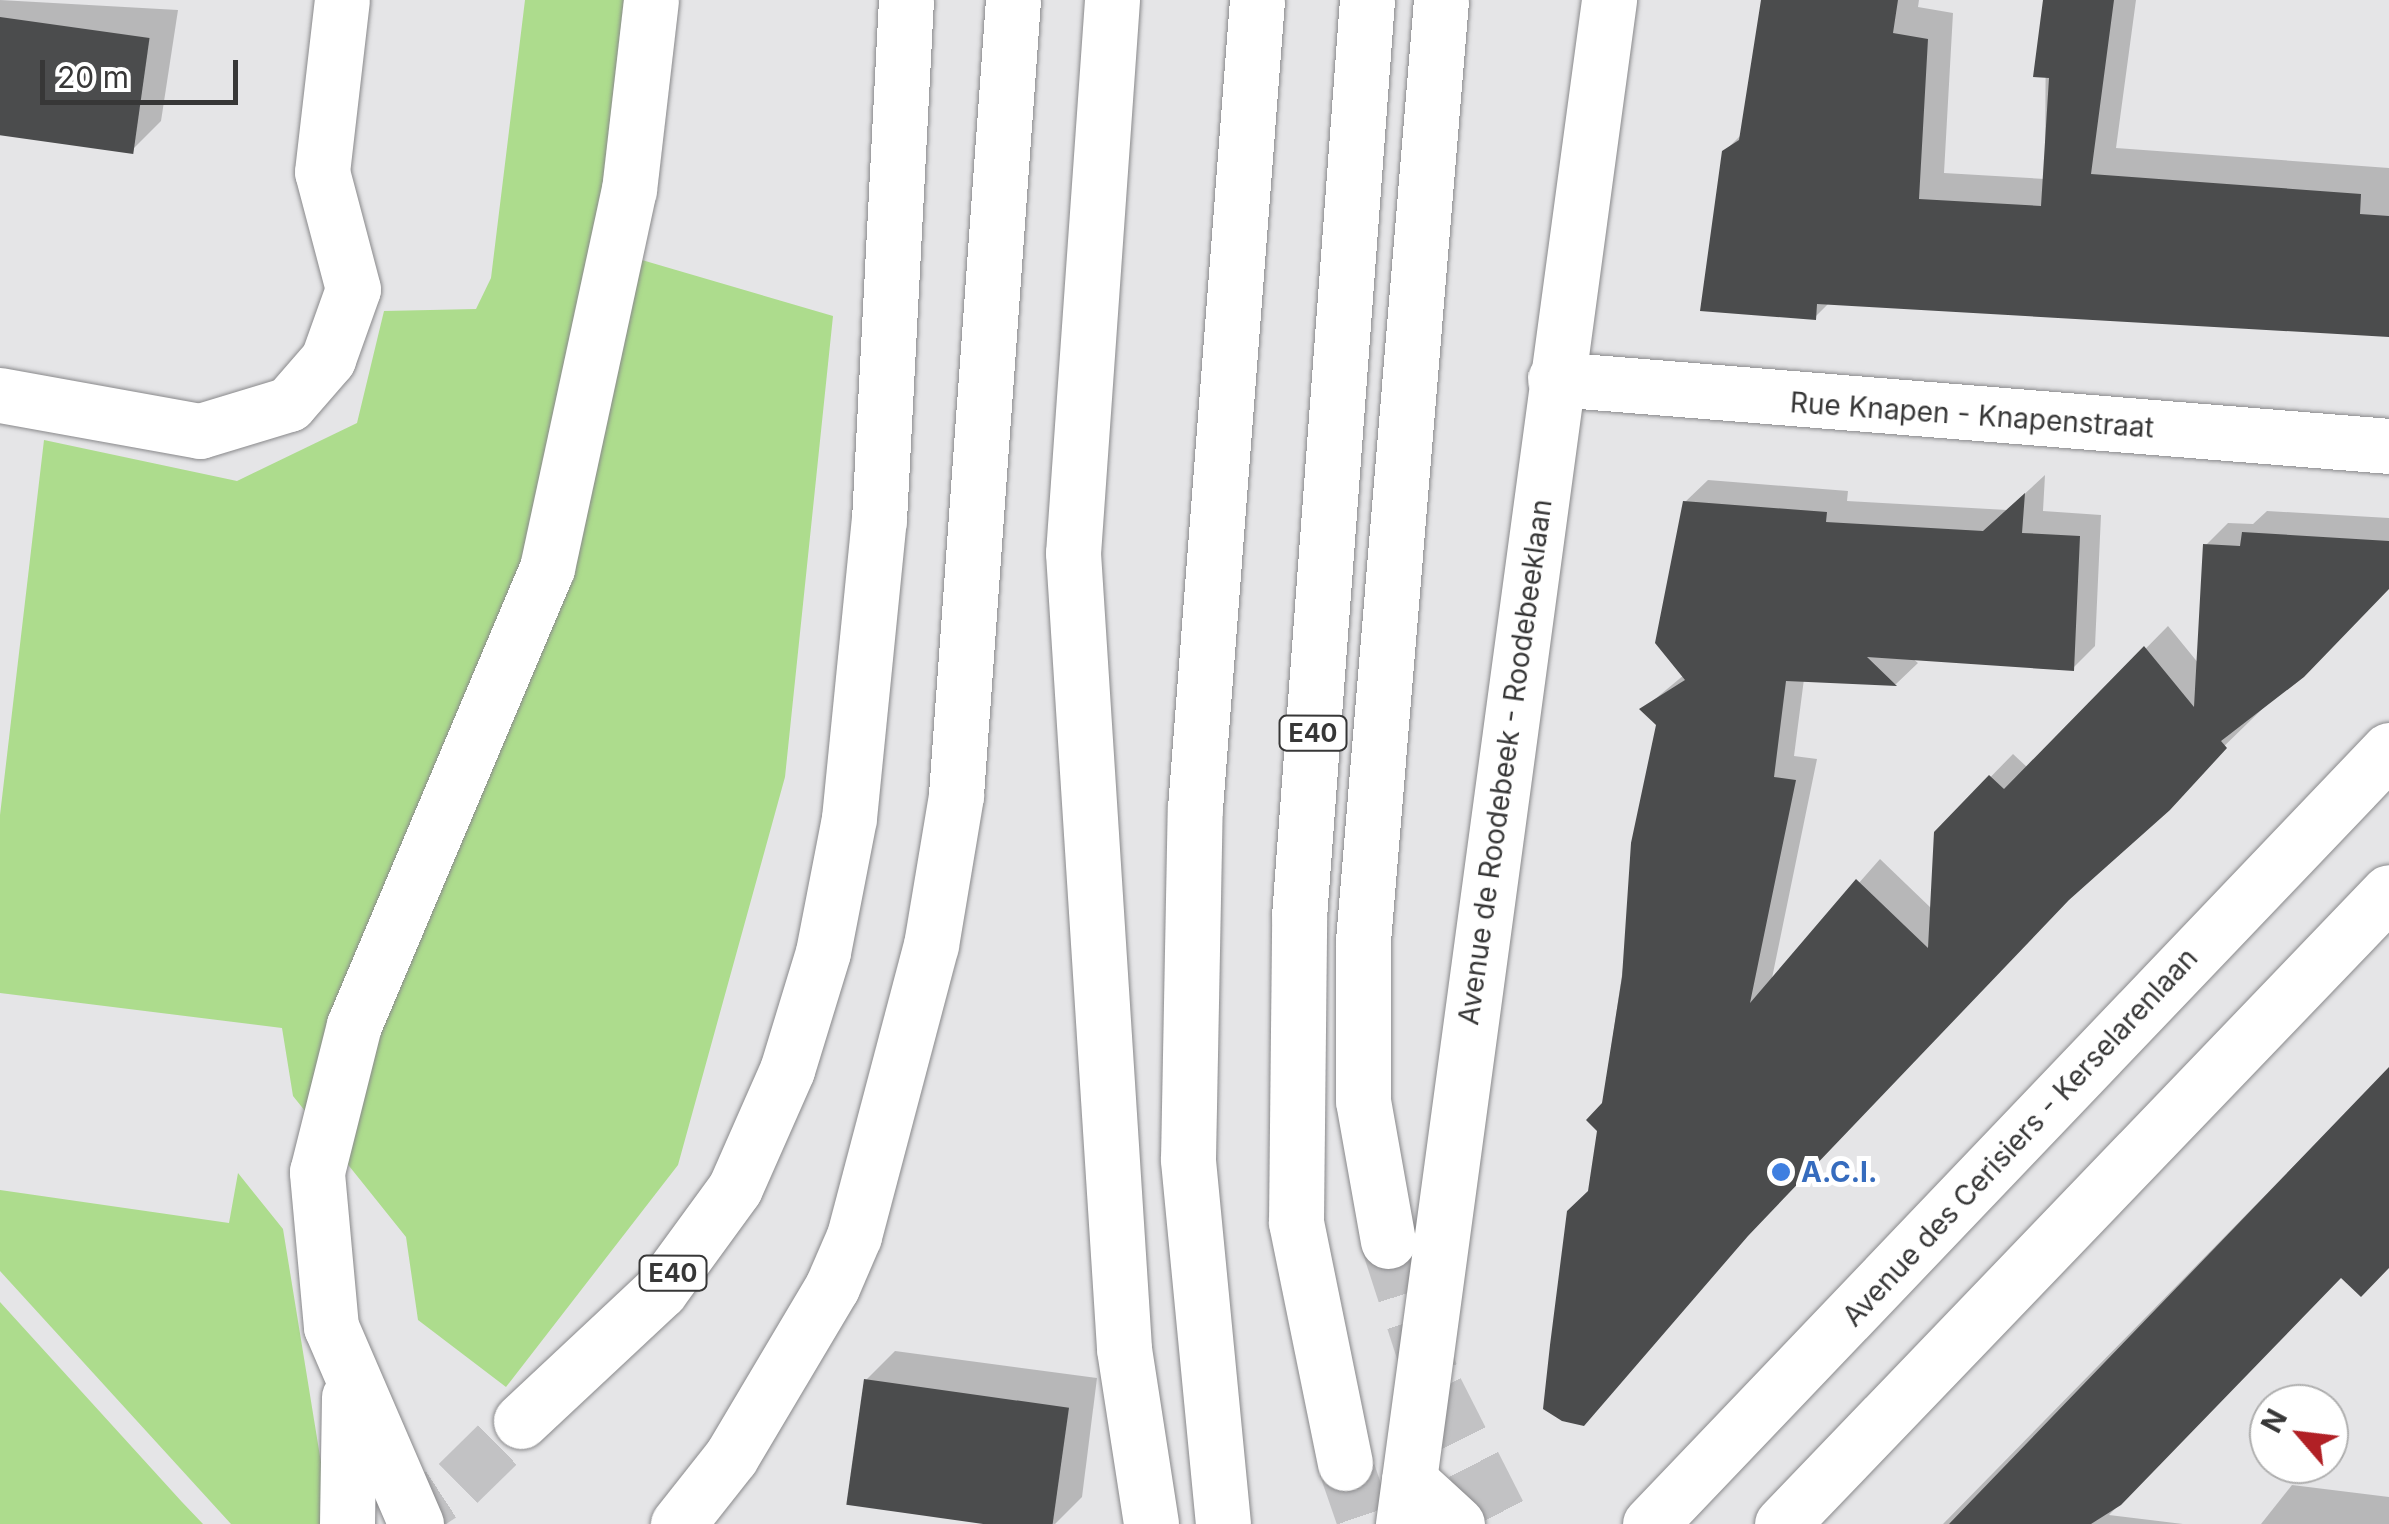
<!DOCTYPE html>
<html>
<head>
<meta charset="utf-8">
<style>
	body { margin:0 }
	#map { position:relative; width:2389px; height:1524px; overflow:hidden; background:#e5e5e7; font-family:Inter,sans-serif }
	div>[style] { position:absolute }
	.green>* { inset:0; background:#addc8d }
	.shadow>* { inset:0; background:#0003 }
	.building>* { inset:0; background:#4b4c4d; transform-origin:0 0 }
	.highway-tunnel>* { height:55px; margin-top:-27.5px; transform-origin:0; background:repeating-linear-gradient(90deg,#c2c2c4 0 55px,transparent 0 83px) }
	.roads { filter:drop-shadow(0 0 2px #89898b) drop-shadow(0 0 2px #89898b) }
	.street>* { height:55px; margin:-27.5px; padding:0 27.5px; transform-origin:27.5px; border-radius:27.5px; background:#fff }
	.secondary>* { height:55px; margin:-27.5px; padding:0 27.5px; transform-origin:27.5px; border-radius:27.5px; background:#fff }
	.highway>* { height:55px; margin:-27.5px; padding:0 27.5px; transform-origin:27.5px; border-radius:27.5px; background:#fff }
	.dots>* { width:28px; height:28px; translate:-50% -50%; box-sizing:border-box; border:5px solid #fff; border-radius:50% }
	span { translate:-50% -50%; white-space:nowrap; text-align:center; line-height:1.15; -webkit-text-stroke:10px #fff; paint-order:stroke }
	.shield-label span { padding:2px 8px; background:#fff; border:2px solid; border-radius:8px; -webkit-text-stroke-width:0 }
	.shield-label { font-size:25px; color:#373737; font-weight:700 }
	.street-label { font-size:28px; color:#373737 }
	.shop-label { font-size:28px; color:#366cbe; font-weight:700 }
	.left { translate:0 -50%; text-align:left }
	.north { position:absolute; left:2249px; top:1384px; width:100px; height:100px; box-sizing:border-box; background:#fff; border:2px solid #afafaf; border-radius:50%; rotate:298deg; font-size:28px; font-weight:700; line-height:40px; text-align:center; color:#373737 }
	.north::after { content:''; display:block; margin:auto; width:35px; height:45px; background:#b12025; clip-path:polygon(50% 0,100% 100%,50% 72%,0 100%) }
	.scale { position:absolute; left:40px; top:60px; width:198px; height:45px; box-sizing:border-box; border:5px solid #373737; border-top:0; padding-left:12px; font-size:30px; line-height:35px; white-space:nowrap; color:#373737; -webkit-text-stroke:8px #fff; paint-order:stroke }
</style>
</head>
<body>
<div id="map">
	<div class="green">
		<i style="clip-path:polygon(525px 0,640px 0,618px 253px,833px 316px,785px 777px,678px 1165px,506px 1387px,418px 1320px,406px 1237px,293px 1096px,282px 1028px,0 993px,0 815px,44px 440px,237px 481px,357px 423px,384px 311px,476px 309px,491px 278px)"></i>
		<i style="clip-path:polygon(238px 1173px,283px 1229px,331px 1524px,231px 1524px,0 1271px,0 1190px,229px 1223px)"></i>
		<i style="clip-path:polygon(0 1302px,182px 1502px,203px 1524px,0 1524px)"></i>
	</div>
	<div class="shadow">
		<i style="clip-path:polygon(0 0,178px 10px,161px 121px,132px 150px,0 131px)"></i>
		<i style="clip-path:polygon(1764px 0,1919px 0,1918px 7px,1953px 13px,1944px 173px,2045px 179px,2046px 0,2136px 0,2116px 148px,2389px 168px,2389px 335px,1830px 302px,1815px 317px,1724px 152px,1742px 134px)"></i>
		<i style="clip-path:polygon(2045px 475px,2043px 511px,2101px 515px,2095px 646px,2073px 668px,1912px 658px,1918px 663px,1896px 684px,1804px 679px,1794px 756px,1817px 759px,1771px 983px,1880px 859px,1932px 909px,1936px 833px,2013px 754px,2028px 768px,2168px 626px,2199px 664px,2206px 545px,2228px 523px,2253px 524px,2267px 511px,2389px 518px,2389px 586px,2074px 892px,1770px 1210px,1584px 1423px,1590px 1191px,1659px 724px,1643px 709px,1684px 675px,1685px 502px,1708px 480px,1848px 491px,1847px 501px,2007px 510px)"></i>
		<i style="clip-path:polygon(2389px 1069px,2389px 1265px,2341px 1275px,2109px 1515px,2183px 1524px,1943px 1524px)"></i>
		<i style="clip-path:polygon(895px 1351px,1097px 1378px,1082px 1497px,1055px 1524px,853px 1503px,866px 1380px)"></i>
		<i style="clip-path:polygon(2292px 1485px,2389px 1497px,2389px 1524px,2261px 1524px)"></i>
	</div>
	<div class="building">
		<i style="clip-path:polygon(1761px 0,1898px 0,1893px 33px,1928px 39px,1919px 199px,2041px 206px,2049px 78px,2033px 77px,2043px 0,2114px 0,2091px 174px,2361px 194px,2360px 214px,2389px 216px,2389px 337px,1817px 304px,1816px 320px,1700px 311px,1722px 151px,1739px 140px)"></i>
		<i style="left:0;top:17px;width:151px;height:117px;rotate:8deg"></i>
		<i style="clip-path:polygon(2025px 493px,2022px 533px,2080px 536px,2074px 671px,1867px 657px,1897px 686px,1786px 681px,1774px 777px,1796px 780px,1750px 1003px,1856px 879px,1928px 948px,1934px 832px,1989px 775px,2004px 789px,2144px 646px,2194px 707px,2203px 544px,2240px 546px,2242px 532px,2389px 541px,2389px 589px,2304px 677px,2221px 741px,2227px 748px,2170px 810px,2069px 900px,1748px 1236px,1584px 1426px,1562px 1421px,1543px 1409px,1550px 1345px,1567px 1211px,1588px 1191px,1597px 1131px,1586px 1120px,1602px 1103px,1622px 977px,1631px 843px,1656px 725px,1639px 709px,1685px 680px,1655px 643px,1683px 501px,1827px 512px,1826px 522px,1983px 531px)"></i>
		<i style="clip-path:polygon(2389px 1067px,2389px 1268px,2361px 1297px,2341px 1278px,2121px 1505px,2091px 1524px,1949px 1524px)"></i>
		<i style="left:864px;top:1379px;width:207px;height:127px;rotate:8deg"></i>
	</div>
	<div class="highway-tunnel">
		<i style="left:1388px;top:1241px;width:157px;rotate:72.1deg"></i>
		<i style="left:1436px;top:1390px;width:150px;rotate:63.1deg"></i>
		<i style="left:1345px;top:1463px;width:65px;rotate:71deg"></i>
		<i style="left:395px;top:1524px;width:75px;rotate:-33.1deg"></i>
		<i style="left:458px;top:1483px;width:88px;rotate:-44.5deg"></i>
	</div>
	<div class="roads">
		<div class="street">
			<i style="left:1555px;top:379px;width:837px;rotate:4.59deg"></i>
			<i style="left:1403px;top:1524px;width:1538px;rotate:-82.3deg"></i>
		</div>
		<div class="secondary">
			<i style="left:1409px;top:1480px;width:65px;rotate:42.5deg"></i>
			<i style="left:1650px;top:1524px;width:1070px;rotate:-46.33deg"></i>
			<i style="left:1782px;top:1524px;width:876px;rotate:-46.16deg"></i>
		</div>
		<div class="highway">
			<i style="left:1112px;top:0;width:554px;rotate:94.03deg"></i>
			<i style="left:1073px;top:553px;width:798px;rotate:86.33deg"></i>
			<i style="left:1124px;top:1349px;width:177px;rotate:81.2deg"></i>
			<i style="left:0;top:395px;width:203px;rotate:10.2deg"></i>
			<i style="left:200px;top:431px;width:93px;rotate:-16.9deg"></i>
			<i style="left:289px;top:404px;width:60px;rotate:-49.1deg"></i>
			<i style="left:328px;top:359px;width:74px;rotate:-70.3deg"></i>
			<i style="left:353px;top:289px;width:121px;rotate:-104.8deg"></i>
			<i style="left:322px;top:172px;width:173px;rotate:-83.4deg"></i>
			<i style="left:1388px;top:1241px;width:142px;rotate:-100.1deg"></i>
			<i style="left:1363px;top:1101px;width:160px;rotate:-90deg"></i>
			<i style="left:1363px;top:941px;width:944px;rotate:-85.26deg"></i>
			<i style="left:521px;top:1421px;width:190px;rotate:-43.1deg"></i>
			<i style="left:660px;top:1291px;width:127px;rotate:-53.9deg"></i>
			<i style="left:735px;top:1188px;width:129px;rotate:-66.2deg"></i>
			<i style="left:787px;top:1070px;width:123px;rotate:-73deg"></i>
			<i style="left:823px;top:952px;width:136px;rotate:-79deg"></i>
			<i style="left:849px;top:818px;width:300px;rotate:-84.3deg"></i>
			<i style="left:879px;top:520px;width:521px;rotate:-87.03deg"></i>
			<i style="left:1345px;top:1463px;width:246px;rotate:-101.5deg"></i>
			<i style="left:1296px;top:1222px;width:305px;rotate:-89.4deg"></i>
			<i style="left:1299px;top:917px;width:920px;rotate:-85.76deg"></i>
			<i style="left:347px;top:1524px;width:127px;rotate:-89.1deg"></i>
			<i style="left:416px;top:1524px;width:215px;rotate:-113.3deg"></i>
			<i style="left:331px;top:1327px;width:156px;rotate:-95.2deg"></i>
			<i style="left:317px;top:1172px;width:152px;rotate:-75.9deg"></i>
			<i style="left:354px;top:1025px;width:496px;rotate:-67.1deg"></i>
			<i style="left:547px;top:568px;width:387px;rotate:-77.8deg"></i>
			<i style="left:629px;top:190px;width:191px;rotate:-83.4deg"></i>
			<i style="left:678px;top:1524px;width:85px;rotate:-51.7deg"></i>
			<i style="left:731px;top:1457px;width:198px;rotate:-59.3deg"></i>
			<i style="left:832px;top:1287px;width:56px;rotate:-66.7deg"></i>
			<i style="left:854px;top:1236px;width:301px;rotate:-75.2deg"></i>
			<i style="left:931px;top:945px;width:152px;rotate:-80.5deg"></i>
			<i style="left:956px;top:795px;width:797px;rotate:-85.9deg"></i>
			<i style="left:1223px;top:1524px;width:367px;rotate:-95.5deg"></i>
			<i style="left:1188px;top:1159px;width:351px;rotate:-88.9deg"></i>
			<i style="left:1195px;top:808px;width:810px;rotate:-85.61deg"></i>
		</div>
	</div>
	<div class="dots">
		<i style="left:1781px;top:1172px;background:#3f7fe0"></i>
	</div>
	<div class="shield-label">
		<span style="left:1313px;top:733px">E40</span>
		<span style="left:673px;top:1273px">E40</span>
	</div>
	<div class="street-label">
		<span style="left:1972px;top:415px;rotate:4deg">Rue Knapen - Knapenstraat</span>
		<span style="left:1505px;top:762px;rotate:-82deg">Avenue de Roodebeek - Roodebeeklaan</span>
		<span style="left:2020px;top:1137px;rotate:-47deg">Avenue des Cerisiers - Kerselarenlaan</span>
	</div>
	<div class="shop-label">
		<span class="left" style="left:1801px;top:1172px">A.C.I.</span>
	</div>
	<div class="north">N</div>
	<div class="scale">20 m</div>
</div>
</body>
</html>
